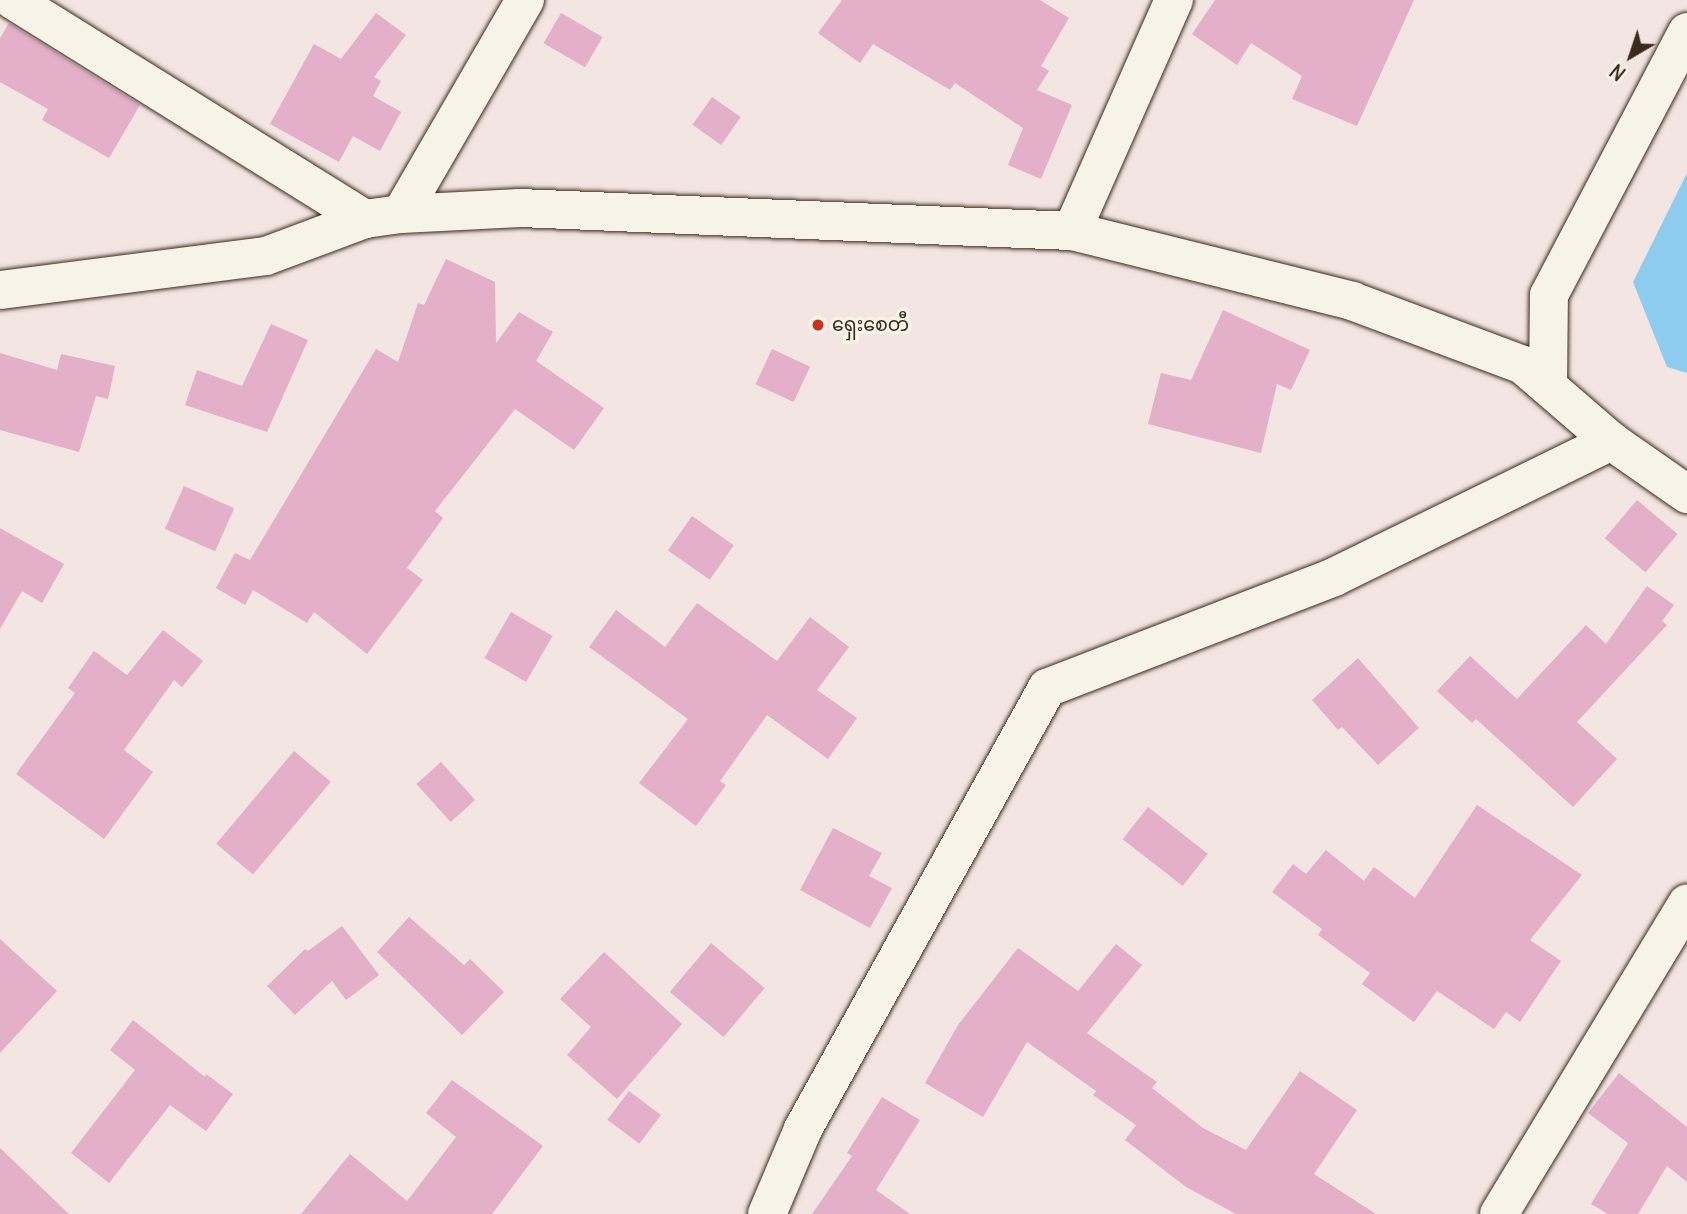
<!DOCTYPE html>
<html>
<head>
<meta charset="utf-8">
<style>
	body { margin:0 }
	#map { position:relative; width:1687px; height:1214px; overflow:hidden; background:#f3e5e2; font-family:Delius,"Noto Sans Myanmar",sans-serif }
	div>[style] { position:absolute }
	.water>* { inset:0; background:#8eccef }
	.building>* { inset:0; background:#e4afc8; transform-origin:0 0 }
	.roads { filter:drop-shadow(0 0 2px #3b2a1e) drop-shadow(0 0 2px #3b2a1e) }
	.minor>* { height:38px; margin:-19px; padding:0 19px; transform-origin:19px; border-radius:19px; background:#f7f3e8 }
	.dots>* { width:19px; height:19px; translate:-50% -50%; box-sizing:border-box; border:4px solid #f7f3e8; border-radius:50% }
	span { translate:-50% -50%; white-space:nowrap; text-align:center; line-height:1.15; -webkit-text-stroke:7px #f7f3e8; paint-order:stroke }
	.poi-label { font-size:19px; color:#3b2a1e }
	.left { translate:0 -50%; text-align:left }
	.north { position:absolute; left:1596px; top:21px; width:70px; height:70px; -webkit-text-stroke:5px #f7f3e8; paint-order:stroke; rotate:219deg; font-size:19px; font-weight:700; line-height:28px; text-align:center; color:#3b2a1e }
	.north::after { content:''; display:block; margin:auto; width:24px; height:32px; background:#3b2a1e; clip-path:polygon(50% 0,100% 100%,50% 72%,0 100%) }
</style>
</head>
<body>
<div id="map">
	<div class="water">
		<i style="clip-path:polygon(1687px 173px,1687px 373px,1667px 367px,1633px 282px)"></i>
	</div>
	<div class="building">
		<i style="clip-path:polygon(842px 0,1040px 0,1069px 18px,1041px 66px,1049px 71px,1037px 90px,1072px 105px,1041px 179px,1008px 165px,1023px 128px,955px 83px,950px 90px,873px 44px,860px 63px,818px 33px)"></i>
		<i style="clip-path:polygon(1215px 0,1414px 0,1357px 126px,1292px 99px,1302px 76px,1251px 43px,1237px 65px,1192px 34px)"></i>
		<i style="clip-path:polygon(376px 13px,406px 35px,374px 77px,381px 81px,373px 96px,401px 112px,380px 151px,353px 136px,339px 162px,270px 124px,314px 44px,341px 59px)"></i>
		<i style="left:561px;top:13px;width:48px;height:35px;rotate:30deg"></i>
		<i style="clip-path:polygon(9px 23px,140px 105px,109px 158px,42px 120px,48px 109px,0 82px,0 38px)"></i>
		<i style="left:712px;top:97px;width:35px;height:34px;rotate:35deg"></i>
		<i style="clip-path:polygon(446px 259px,495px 282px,496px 343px,519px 312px,553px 332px,536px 361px,604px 408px,574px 450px,515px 409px,435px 511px,443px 518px,407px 568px,423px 580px,367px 654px,314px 612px,307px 623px,253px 590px,245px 605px,216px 588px,235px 553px,250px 560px,376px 349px,398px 362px,418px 303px,424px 305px)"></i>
		<i style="clip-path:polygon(1223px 310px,1310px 350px,1291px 390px,1277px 384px,1261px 453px,1148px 424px,1161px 373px,1191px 380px)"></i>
		<i style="clip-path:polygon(271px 324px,308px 340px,267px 432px,185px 405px,197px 370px,242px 386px)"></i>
		<i style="left:772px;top:349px;width:42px;height:39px;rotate:25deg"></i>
		<i style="clip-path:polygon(0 353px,57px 370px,61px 354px,115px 366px,108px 399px,96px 396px,79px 452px,0 430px)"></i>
		<i style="left:184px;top:486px;width:55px;height:47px;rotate:24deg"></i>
		<i style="left:1637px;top:500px;width:53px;height:50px;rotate:40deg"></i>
		<i style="left:692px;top:516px;width:51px;height:42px;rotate:35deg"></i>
		<i style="clip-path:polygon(0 528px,64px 564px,42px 603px,22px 591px,0 629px)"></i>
		<i style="clip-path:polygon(1647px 586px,1674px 605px,1662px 621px,1667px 625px,1577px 722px,1617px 759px,1573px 807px,1476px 719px,1472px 723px,1437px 691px,1470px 656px,1517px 699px,1586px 625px,1606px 644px)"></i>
		<i style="clip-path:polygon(697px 603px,777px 661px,810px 617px,849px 647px,817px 690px,857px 718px,828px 759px,767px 715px,720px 781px,726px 785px,696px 826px,639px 783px,688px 719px,589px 647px,616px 610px,665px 647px)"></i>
		<i style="left:511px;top:612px;width:48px;height:53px;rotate:30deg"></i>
		<i style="clip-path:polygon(163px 630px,203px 661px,182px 687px,174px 680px,124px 750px,153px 772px,104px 839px,16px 774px,75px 693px,68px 688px,94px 651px,127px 675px)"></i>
		<i style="clip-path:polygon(1358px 658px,1419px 728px,1378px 765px,1342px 727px,1338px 730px,1312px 700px)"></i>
		<i style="left:294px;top:751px;width:48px;height:121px;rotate:40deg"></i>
		<i style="left:441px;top:762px;width:51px;height:33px;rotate:48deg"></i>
		<i style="clip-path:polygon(1477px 805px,1582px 875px,1530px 940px,1561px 961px,1520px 1022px,1506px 1012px,1494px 1029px,1437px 991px,1414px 1022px,1362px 984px,1370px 973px,1318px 935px,1322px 929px,1272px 892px,1293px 864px,1306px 874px,1326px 850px,1364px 881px,1374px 867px,1415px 898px)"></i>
		<i style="left:1148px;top:807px;width:76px;height:41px;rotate:38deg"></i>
		<i style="clip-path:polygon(833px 828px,882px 853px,869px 876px,892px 888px,870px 928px,800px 890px)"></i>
		<i style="clip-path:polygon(409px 917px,464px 965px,470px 959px,504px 992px,462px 1035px,377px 952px)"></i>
		<i style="clip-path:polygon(342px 926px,379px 975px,346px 1000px,332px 981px,295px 1015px,267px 986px,305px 949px,308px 951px)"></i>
		<i style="clip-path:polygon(0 939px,57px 991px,0 1053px)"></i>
		<i style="left:711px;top:943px;width:70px;height:64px;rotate:40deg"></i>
		<i style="clip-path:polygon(1116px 944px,1142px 965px,1087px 1033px,1157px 1082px,1152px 1088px,1203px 1128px,1246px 1150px,1300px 1071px,1357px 1110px,1314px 1174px,1376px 1214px,1236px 1214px,1186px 1187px,1125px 1140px,1136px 1125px,1093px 1095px,1096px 1091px,1027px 1042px,983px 1117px,925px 1083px,958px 1025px,1018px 948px,1078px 991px)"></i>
		<i style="clip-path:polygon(604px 952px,682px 1024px,617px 1099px,567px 1055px,591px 1027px,560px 999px)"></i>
		<i style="clip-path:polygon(133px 1020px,205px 1077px,206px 1074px,233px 1094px,206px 1131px,170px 1105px,109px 1183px,71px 1153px,135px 1070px,110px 1050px)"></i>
		<i style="clip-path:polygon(1619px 1073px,1687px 1127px,1687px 1182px,1667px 1166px,1638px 1214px,1608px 1214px,1591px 1204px,1628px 1143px,1588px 1113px)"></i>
		<i style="clip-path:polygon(452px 1080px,543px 1146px,492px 1214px,301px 1214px,350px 1154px,407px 1201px,456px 1137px,426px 1113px)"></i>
		<i style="left:629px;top:1091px;width:40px;height:36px;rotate:37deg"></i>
		<i style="clip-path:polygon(882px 1097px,920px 1120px,876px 1190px,910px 1214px,812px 1214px,852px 1156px,847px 1153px)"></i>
		<i style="clip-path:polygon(0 1148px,69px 1214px,0 1214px)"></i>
	</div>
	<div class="roads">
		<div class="minor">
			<i style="left:13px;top:0;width:415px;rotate:31.9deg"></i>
			<i style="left:401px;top:214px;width:247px;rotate:-59.9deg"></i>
			<i style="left:1072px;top:231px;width:253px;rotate:-66.2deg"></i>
			<i style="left:0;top:290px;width:268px;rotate:-7.3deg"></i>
			<i style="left:266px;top:256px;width:106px;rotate:-20.5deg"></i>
			<i style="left:365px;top:219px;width:36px;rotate:-8deg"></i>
			<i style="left:401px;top:214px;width:119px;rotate:-2.9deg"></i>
			<i style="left:520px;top:208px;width:552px;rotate:2.39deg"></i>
			<i style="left:1072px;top:231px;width:289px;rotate:14deg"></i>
			<i style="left:1352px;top:301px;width:183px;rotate:20.5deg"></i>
			<i style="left:1523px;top:365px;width:116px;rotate:40.8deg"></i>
			<i style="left:1611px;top:441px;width:93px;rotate:34.9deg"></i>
			<i style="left:1548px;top:386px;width:91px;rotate:-89.4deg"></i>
			<i style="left:1549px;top:295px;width:297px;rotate:-62.3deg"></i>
			<i style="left:767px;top:1214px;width:92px;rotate:-67deg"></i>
			<i style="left:803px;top:1129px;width:504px;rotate:-61.04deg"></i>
			<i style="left:1047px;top:688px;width:308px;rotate:-21.1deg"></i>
			<i style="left:1334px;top:577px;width:309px;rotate:-26.1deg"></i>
			<i style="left:1499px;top:1214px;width:363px;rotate:-58.8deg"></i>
		</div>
	</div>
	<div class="dots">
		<i style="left:818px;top:325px;background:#c8321e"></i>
	</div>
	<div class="poi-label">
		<span class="left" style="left:832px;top:325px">ရှေးစေတီ</span>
	</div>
	<div class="north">N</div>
</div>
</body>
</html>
